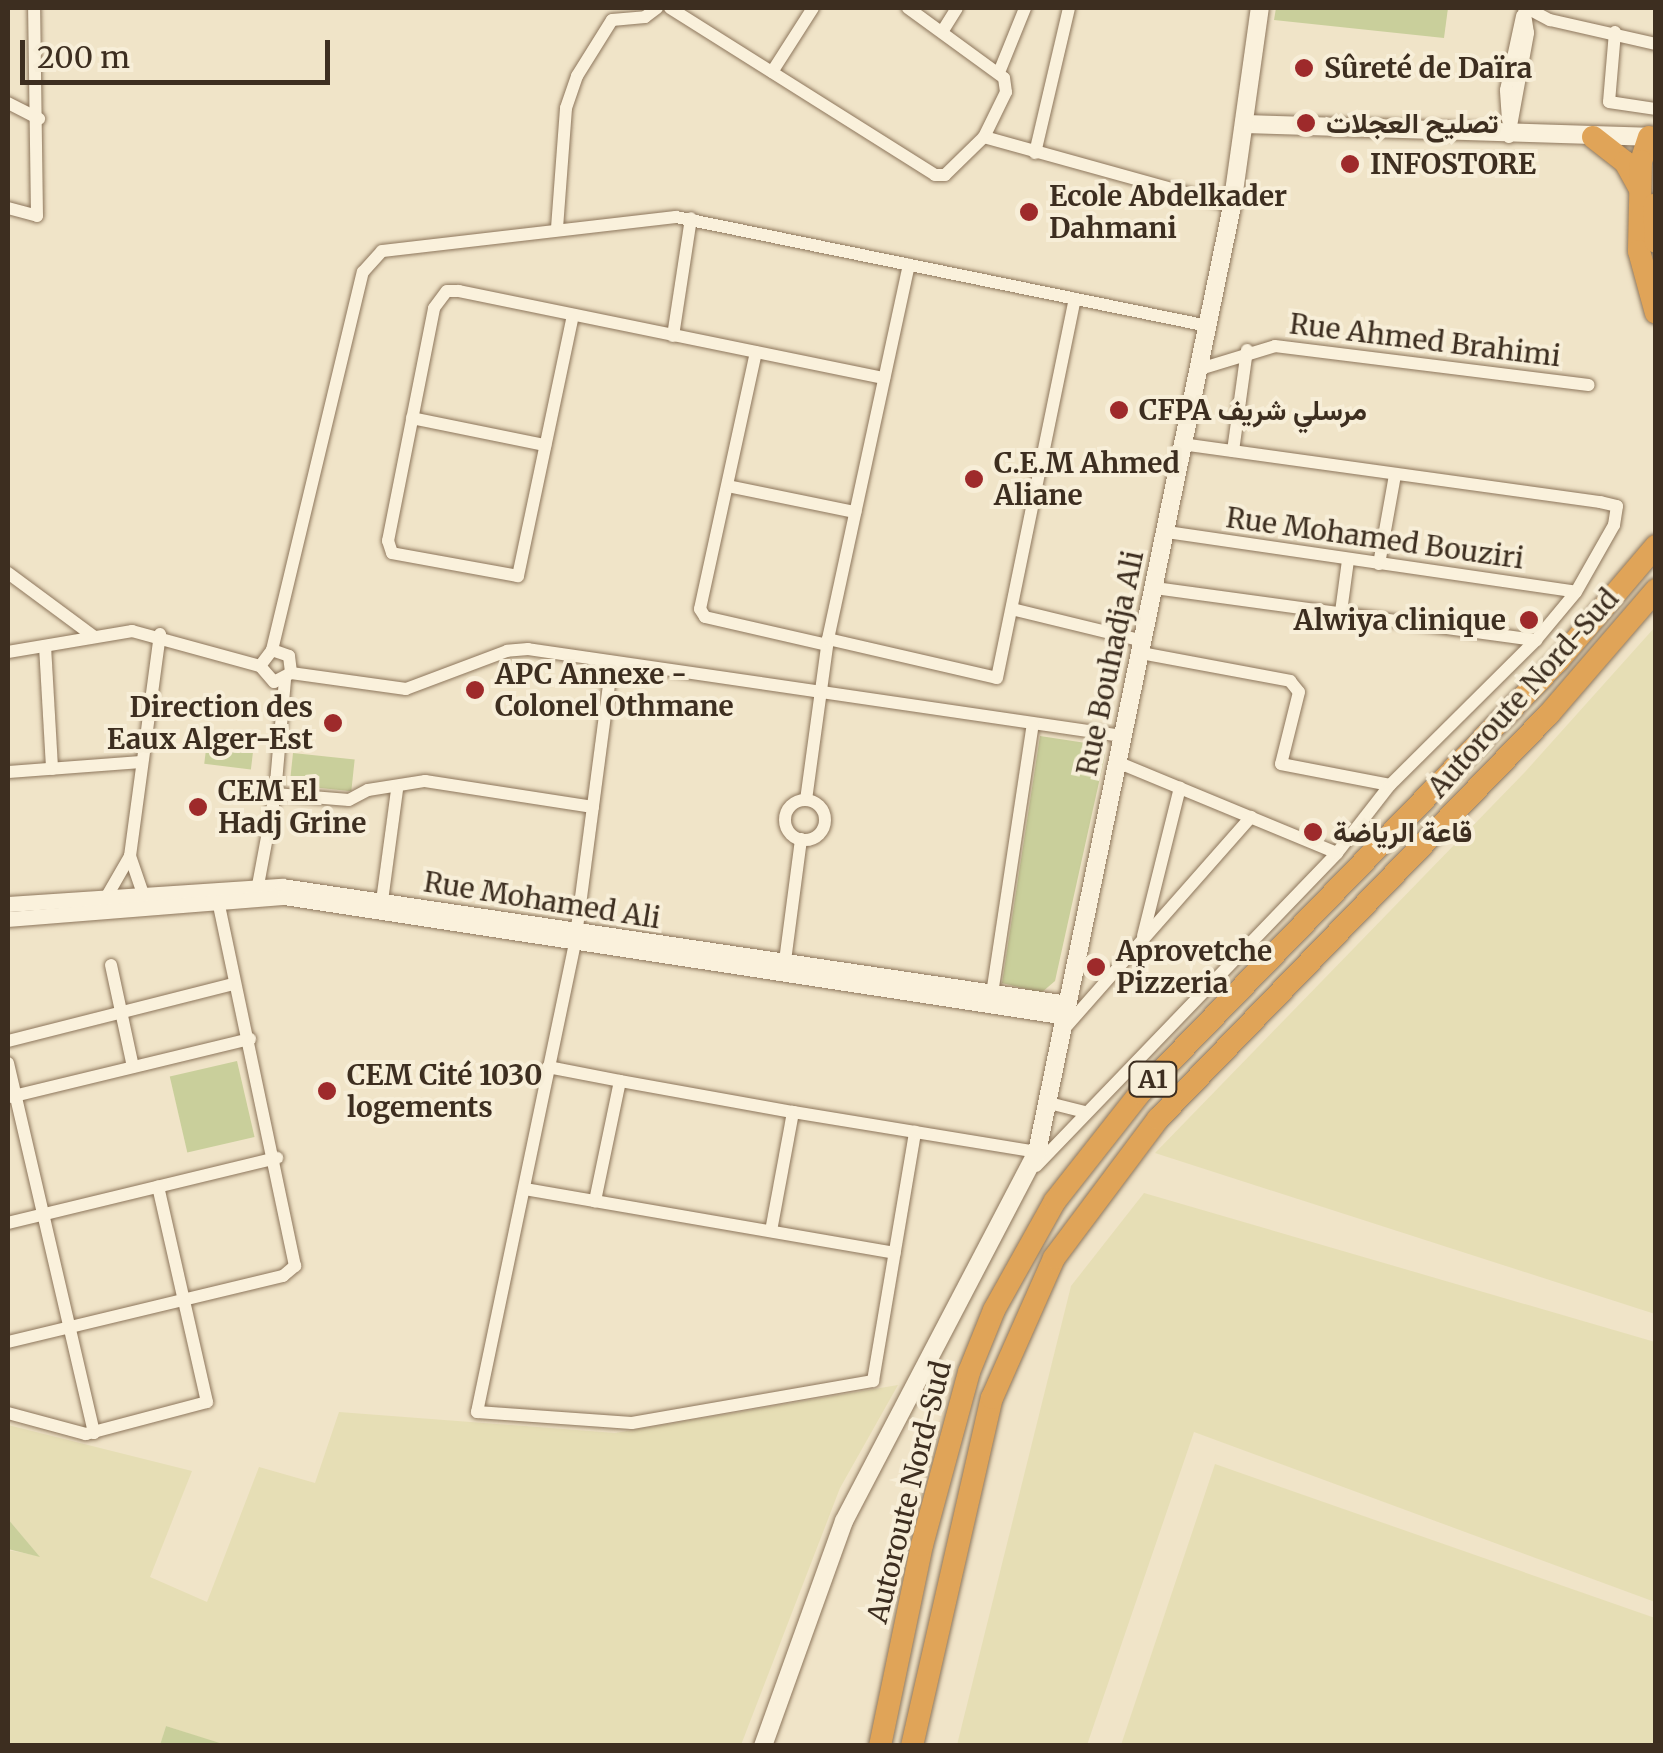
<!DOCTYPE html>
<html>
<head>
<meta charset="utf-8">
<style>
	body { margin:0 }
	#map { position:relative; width:1663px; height:1753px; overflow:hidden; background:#f0e4c8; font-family:Merriweather,Vazirmatn,serif }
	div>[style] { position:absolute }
	.farmland>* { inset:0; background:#e6deb5 }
	.green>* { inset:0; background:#c9cf9b; transform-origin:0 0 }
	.roads { filter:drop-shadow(0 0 2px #8d765c) drop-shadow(0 0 2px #8d765c) }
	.minor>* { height:12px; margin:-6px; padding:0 6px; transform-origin:6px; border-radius:6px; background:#faf1dc }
	.minor>.ring { margin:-6px; padding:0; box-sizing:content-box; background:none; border:12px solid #faf1dc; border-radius:50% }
	.tertiary>* { height:15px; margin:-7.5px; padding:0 7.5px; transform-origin:7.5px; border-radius:7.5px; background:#faf1dc }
	.secondary>* { height:18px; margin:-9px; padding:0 9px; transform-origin:9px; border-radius:9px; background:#faf1dc }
	.motorway>* { height:22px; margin:-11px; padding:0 11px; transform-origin:11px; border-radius:11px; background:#e0a458 }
	.dots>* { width:28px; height:28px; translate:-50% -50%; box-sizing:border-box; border:5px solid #f7eed8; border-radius:50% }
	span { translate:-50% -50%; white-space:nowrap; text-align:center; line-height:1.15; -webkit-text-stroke:8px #f7eed8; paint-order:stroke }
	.shield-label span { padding:2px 8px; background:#f7eed8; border:2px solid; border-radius:8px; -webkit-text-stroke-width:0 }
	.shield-label { font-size:25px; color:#3d2e20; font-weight:700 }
	.poi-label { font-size:28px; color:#3d2e20; font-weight:700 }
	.left { translate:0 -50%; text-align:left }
	.right { translate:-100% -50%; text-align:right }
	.street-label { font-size:28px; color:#3d2e20 }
	.frame { position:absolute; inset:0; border:10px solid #3d2e20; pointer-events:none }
	.scale { position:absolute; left:20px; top:40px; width:310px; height:45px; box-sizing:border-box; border:5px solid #3d2e20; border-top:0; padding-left:12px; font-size:30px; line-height:35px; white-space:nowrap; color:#3d2e20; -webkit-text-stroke:8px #f7eed8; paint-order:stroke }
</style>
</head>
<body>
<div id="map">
	<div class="farmland">
		<i style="clip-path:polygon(1655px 627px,1655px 1314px,1155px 1153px,1525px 772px)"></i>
		<i style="clip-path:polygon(1144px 1193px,1655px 1342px,1655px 1602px,1194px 1432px,1087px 1745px,957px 1745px,1071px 1286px)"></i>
		<i style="clip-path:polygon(898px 1385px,840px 1488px,741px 1745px,226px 1746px,166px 1726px,160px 1745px,8px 1745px,8px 1550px,39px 1556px,8px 1519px,8px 1425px,192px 1471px,150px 1577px,207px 1602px,259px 1467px,315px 1483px,339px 1412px,615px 1433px)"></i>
		<i style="clip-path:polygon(1215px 1464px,1655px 1618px,1655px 1745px,1121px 1745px)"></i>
	</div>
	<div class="green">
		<i style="clip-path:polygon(1276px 8px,1448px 8px,1444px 38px,1274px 20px)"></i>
		<i style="left:208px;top:733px;width:47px;height:31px;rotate:7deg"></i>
		<i style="clip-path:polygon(1040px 736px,1099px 745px,1105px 755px,1055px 981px,1041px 993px,1002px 983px)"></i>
		<i style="left:293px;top:753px;width:62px;height:32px;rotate:6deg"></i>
		<i style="left:237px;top:1061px;width:78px;height:69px;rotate:77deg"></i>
		<i style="clip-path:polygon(8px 1519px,40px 1557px,8px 1549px)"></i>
		<i style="clip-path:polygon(166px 1726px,226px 1745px,160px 1745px)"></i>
	</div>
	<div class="roads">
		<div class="minor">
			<i style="left:670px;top:8px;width:313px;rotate:32.2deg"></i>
			<i style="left:935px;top:175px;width:10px"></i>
			<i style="left:945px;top:175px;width:54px;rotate:-44.3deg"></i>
			<i style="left:984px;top:137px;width:50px;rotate:-63.9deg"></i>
			<i style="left:1006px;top:92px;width:14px;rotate:-98deg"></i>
			<i style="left:1004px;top:78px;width:119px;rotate:-143.9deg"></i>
			<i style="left:1527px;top:8px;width:26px;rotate:28deg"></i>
			<i style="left:1550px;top:20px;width:109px;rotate:12.8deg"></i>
			<i style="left:612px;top:20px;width:33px;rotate:-5deg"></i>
			<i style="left:645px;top:17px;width:15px;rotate:-37deg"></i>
			<i style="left:942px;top:32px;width:28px;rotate:-58deg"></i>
			<i style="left:1615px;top:32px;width:70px;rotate:94.9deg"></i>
			<i style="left:1609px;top:102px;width:48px;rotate:8.5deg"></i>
			<i style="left:1000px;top:70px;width:67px;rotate:-68deg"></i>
			<i style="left:772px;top:72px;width:76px;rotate:-57.4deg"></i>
			<i style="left:8px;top:103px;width:35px;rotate:27deg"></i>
			<i style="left:1508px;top:120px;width:30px;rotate:-94deg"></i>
			<i style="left:1506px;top:90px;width:76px;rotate:-77.8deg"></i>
			<i style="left:984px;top:137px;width:257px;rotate:15.5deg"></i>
			<i style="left:1509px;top:137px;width:106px;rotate:-79.6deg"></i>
			<i style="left:1528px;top:33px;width:25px;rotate:-99deg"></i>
			<i style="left:1035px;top:153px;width:149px;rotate:-76.8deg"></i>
			<i style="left:8px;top:208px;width:30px;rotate:15deg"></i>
			<i style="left:37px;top:216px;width:208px;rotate:-90.8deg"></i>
			<i style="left:557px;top:228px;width:120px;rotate:-85.7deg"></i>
			<i style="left:566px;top:108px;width:34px;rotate:-71deg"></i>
			<i style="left:577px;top:76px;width:66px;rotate:-58deg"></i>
			<i style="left:573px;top:315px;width:267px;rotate:101.9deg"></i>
			<i style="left:518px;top:576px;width:128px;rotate:-169.7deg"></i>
			<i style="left:392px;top:553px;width:13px;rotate:-108deg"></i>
			<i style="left:388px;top:541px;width:237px;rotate:-78.8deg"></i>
			<i style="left:434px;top:308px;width:21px;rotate:-53deg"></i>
			<i style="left:447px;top:291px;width:12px"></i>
			<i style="left:459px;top:291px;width:434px;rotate:11.6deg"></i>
			<i style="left:673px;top:336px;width:119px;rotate:-81.3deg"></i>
			<i style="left:756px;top:352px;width:263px;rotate:102.3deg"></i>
			<i style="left:700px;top:609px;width:9px;rotate:58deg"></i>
			<i style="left:705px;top:617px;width:125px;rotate:12.9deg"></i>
			<i style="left:1200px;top:369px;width:78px;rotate:-17deg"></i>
			<i style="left:1275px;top:346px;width:316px;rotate:7.1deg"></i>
			<i style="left:412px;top:418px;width:136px;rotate:11.5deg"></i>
			<i style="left:1233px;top:451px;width:102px;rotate:-82.1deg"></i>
			<i style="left:728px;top:486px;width:130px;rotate:11.6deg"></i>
			<i style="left:1167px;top:532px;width:413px;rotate:8.3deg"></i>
			<i style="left:1379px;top:564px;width:90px;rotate:-79.8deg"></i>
			<i style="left:8px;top:573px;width:106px;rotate:36.5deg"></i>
			<i style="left:1155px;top:588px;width:385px;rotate:7.8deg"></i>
			<i style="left:1012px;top:609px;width:135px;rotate:13.7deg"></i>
			<i style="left:1341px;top:612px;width:52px;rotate:-82.3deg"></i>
			<i style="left:828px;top:639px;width:173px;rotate:13deg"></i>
			<i style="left:997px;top:678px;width:387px;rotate:-78.4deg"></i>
			<i style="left:45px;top:646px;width:123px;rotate:86.7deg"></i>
			<i style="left:272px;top:650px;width:18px;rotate:19deg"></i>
			<i style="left:289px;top:656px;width:17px;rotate:83deg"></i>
			<i style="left:8px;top:652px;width:126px;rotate:-9.6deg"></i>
			<i style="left:132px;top:631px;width:133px;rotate:15.3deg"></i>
			<i style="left:1141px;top:653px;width:152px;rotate:10.6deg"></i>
			<i style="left:1290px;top:681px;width:14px;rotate:51deg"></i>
			<i style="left:1299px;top:692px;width:74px;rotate:104deg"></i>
			<i style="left:1281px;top:764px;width:111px;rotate:10.9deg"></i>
			<i style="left:612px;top:662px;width:283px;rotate:97.5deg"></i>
			<i style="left:575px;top:943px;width:479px;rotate:101.8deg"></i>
			<i style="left:477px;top:1412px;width:155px;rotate:4.1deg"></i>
			<i style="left:632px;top:1423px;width:245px;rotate:-9.9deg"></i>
			<i style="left:873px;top:1381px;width:253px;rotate:-80.4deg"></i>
			<i style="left:1122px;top:736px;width:600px;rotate:-171.67deg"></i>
			<i style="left:528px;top:649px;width:21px;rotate:175deg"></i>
			<i style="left:507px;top:651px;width:108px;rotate:159.4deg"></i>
			<i style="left:406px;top:689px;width:116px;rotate:-172.1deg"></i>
			<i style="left:291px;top:673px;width:19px;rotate:152deg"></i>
			<i style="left:274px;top:682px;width:21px;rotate:-131deg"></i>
			<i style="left:260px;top:666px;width:20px;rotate:-53deg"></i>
			<i style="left:272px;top:650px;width:389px;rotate:-76.5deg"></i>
			<i style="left:363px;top:272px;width:28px;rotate:-48deg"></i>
			<i style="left:382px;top:251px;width:296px;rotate:-6.6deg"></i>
			<i style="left:676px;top:217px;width:543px;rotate:11.58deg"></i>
			<i style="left:1117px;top:762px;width:238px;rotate:22.5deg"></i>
			<i style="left:8px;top:772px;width:134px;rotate:-4.3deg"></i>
			<i style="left:275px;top:794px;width:74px;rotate:4.6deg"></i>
			<i style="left:349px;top:800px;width:21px;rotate:-28deg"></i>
			<i style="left:368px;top:790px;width:58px;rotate:-9deg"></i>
			<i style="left:425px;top:781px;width:170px;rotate:8.8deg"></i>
			<i style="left:806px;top:800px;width:162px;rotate:-82.2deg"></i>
			<i style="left:828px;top:639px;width:383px;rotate:-77.8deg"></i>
			<i class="ring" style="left:785px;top:800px;width:28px;height:28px"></i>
			<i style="left:130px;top:856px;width:224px;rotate:-82.3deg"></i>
			<i style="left:256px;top:896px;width:104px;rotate:-79.4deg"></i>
			<i style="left:275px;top:794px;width:114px;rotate:-85deg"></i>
			<i style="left:382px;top:901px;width:112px;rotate:-82.3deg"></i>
			<i style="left:113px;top:903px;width:9px;rotate:-131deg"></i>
			<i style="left:107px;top:896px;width:46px;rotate:-60.1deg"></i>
			<i style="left:130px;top:856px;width:39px;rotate:71deg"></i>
			<i style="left:143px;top:893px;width:9px;rotate:117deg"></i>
			<i style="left:1143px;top:936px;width:153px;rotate:-76deg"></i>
			<i style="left:785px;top:961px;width:123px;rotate:-82.5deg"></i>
			<i style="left:111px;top:965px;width:104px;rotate:77.8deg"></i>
			<i style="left:992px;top:994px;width:273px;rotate:-81.4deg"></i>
			<i style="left:1064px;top:1029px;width:283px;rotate:-48.6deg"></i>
			<i style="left:8px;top:1041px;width:232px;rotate:-14.2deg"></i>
			<i style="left:8px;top:1063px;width:380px;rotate:76.9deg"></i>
			<i style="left:548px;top:1067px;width:73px;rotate:11deg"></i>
			<i style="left:620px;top:1081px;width:123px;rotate:101.8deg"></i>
			<i style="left:620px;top:1081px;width:176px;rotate:10.2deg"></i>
			<i style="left:10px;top:1097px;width:247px;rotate:-13.6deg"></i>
			<i style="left:1049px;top:1103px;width:36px;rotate:14deg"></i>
			<i style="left:1036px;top:1166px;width:434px;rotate:-46.1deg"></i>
			<i style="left:1337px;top:853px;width:86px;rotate:-52.1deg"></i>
			<i style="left:1390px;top:785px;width:206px;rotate:-44.8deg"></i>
			<i style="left:1536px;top:640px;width:62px;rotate:-50.2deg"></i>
			<i style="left:1576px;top:592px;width:77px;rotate:-60.4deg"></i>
			<i style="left:1614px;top:525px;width:19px;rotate:-81deg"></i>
			<i style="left:1617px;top:506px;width:17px;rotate:-167deg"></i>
			<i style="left:1600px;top:502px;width:420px;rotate:-172.1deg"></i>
			<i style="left:525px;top:1189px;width:375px;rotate:9.8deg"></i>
			<i style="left:8px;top:1223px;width:277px;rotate:-13.6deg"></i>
			<i style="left:771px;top:1231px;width:121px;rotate:-79.5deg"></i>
			<i style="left:793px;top:1112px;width:247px;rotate:9.3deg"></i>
			<i style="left:8px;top:1342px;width:283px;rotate:-13.5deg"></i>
			<i style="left:283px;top:1276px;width:16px;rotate:-40deg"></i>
			<i style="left:295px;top:1266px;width:373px;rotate:-101.9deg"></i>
			<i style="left:8px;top:1413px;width:81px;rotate:15.1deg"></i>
			<i style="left:86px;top:1434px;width:125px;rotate:-14.8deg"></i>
			<i style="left:207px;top:1402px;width:221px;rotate:-102.8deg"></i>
		</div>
		<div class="tertiary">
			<i style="left:8px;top:904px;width:275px;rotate:-3.8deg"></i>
			<i style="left:282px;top:886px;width:795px;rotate:8.47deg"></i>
			<i style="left:8px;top:919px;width:277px;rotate:-4.6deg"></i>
			<i style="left:284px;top:897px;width:791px;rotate:8.72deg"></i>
		</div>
		<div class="secondary">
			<i style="left:1245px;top:124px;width:411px;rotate:1.8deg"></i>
			<i style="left:763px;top:1746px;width:239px;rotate:-70.2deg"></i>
			<i style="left:844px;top:1521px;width:416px;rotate:-62.4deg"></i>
			<i style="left:1037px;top:1152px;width:966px;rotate:-78.35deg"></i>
			<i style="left:1232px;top:206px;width:200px;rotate:-82deg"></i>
		</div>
		<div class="motorway">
			<i style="left:1593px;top:137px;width:41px;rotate:38deg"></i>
			<i style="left:1625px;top:162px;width:29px;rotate:61deg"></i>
			<i style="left:1649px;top:137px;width:25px;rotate:108deg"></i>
			<i style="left:1641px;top:161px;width:90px;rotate:91.3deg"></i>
			<i style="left:1639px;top:251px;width:64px;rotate:74.7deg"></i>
			<i style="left:1654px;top:205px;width:37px;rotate:87deg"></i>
			<i style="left:880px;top:1746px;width:205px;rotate:-78.2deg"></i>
			<i style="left:922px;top:1545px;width:179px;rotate:-74.8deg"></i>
			<i style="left:969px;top:1372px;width:67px;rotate:-68deg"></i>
			<i style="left:994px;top:1310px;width:125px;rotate:-60.8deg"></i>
			<i style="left:1055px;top:1201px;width:137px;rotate:-51.8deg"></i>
			<i style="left:1140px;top:1093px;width:601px;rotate:-45.94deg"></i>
			<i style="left:1558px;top:661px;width:151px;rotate:-49.6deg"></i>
			<i style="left:912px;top:1746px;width:357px;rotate:-77.1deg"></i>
			<i style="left:992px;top:1398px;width:153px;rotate:-66.1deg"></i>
			<i style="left:1054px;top:1258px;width:174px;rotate:-53.2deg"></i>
			<i style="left:1158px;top:1119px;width:563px;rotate:-46.01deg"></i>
			<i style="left:1549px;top:714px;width:164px;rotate:-49.2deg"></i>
		</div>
	</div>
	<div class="dots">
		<i style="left:1304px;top:68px;background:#9e2a2b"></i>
		<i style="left:1306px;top:123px;background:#9e2a2b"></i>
		<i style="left:1350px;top:164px;background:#9e2a2b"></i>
		<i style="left:1029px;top:212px;background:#9e2a2b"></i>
		<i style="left:1119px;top:410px;background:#9e2a2b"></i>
		<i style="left:974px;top:479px;background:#9e2a2b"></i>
		<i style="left:1529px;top:620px;background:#9e2a2b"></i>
		<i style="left:475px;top:690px;background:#9e2a2b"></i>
		<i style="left:333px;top:723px;background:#9e2a2b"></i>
		<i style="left:198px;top:807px;background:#9e2a2b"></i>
		<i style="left:1313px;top:832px;background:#9e2a2b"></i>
		<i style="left:1096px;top:967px;background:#9e2a2b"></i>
		<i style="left:327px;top:1091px;background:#9e2a2b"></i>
	</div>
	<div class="shield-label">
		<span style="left:1153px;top:1079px">A1</span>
	</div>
	<div class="poi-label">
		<span class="left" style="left:1324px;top:68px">Sûreté de Daïra</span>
		<span class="left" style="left:1326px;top:123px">تصليح العجلات</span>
		<span class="left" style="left:1370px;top:164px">INFOSTORE</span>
		<span class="left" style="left:1049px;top:212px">Ecole Abdelkader<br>Dahmani</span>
		<span class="left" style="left:1139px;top:410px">CFPA مرسلي شريف</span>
		<span class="left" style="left:994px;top:479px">C.E.M Ahmed<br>Aliane</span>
		<span class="right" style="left:1506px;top:620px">Alwiya clinique</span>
		<span class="left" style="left:495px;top:690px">APC Annexe -<br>Colonel Othmane</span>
		<span class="right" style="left:313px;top:723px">Direction des<br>Eaux Alger-Est</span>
		<span class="left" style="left:218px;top:807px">CEM El<br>Hadj Grine</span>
		<span class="left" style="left:1333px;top:832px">قاعة الرياضة</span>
		<span class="left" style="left:1116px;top:967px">Aprovetche<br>Pizzeria</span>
		<span class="left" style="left:347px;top:1091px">CEM Cité 1030<br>logements</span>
	</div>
	<div class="street-label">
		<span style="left:1425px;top:340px;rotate:7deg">Rue Ahmed Brahimi</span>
		<span style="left:1375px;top:538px;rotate:8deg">Rue Mohamed Bouziri</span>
		<span style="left:1110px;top:663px;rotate:-78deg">Rue Bouhadja Ali</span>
		<span style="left:1523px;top:693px;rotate:-48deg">Autoroute Nord-Sud</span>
		<span style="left:542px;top:900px;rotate:9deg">Rue Mohamed Ali</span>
		<span style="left:909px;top:1492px;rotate:-76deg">Autoroute Nord-Sud</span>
	</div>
	<div class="frame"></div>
	<div class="scale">200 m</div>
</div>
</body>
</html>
